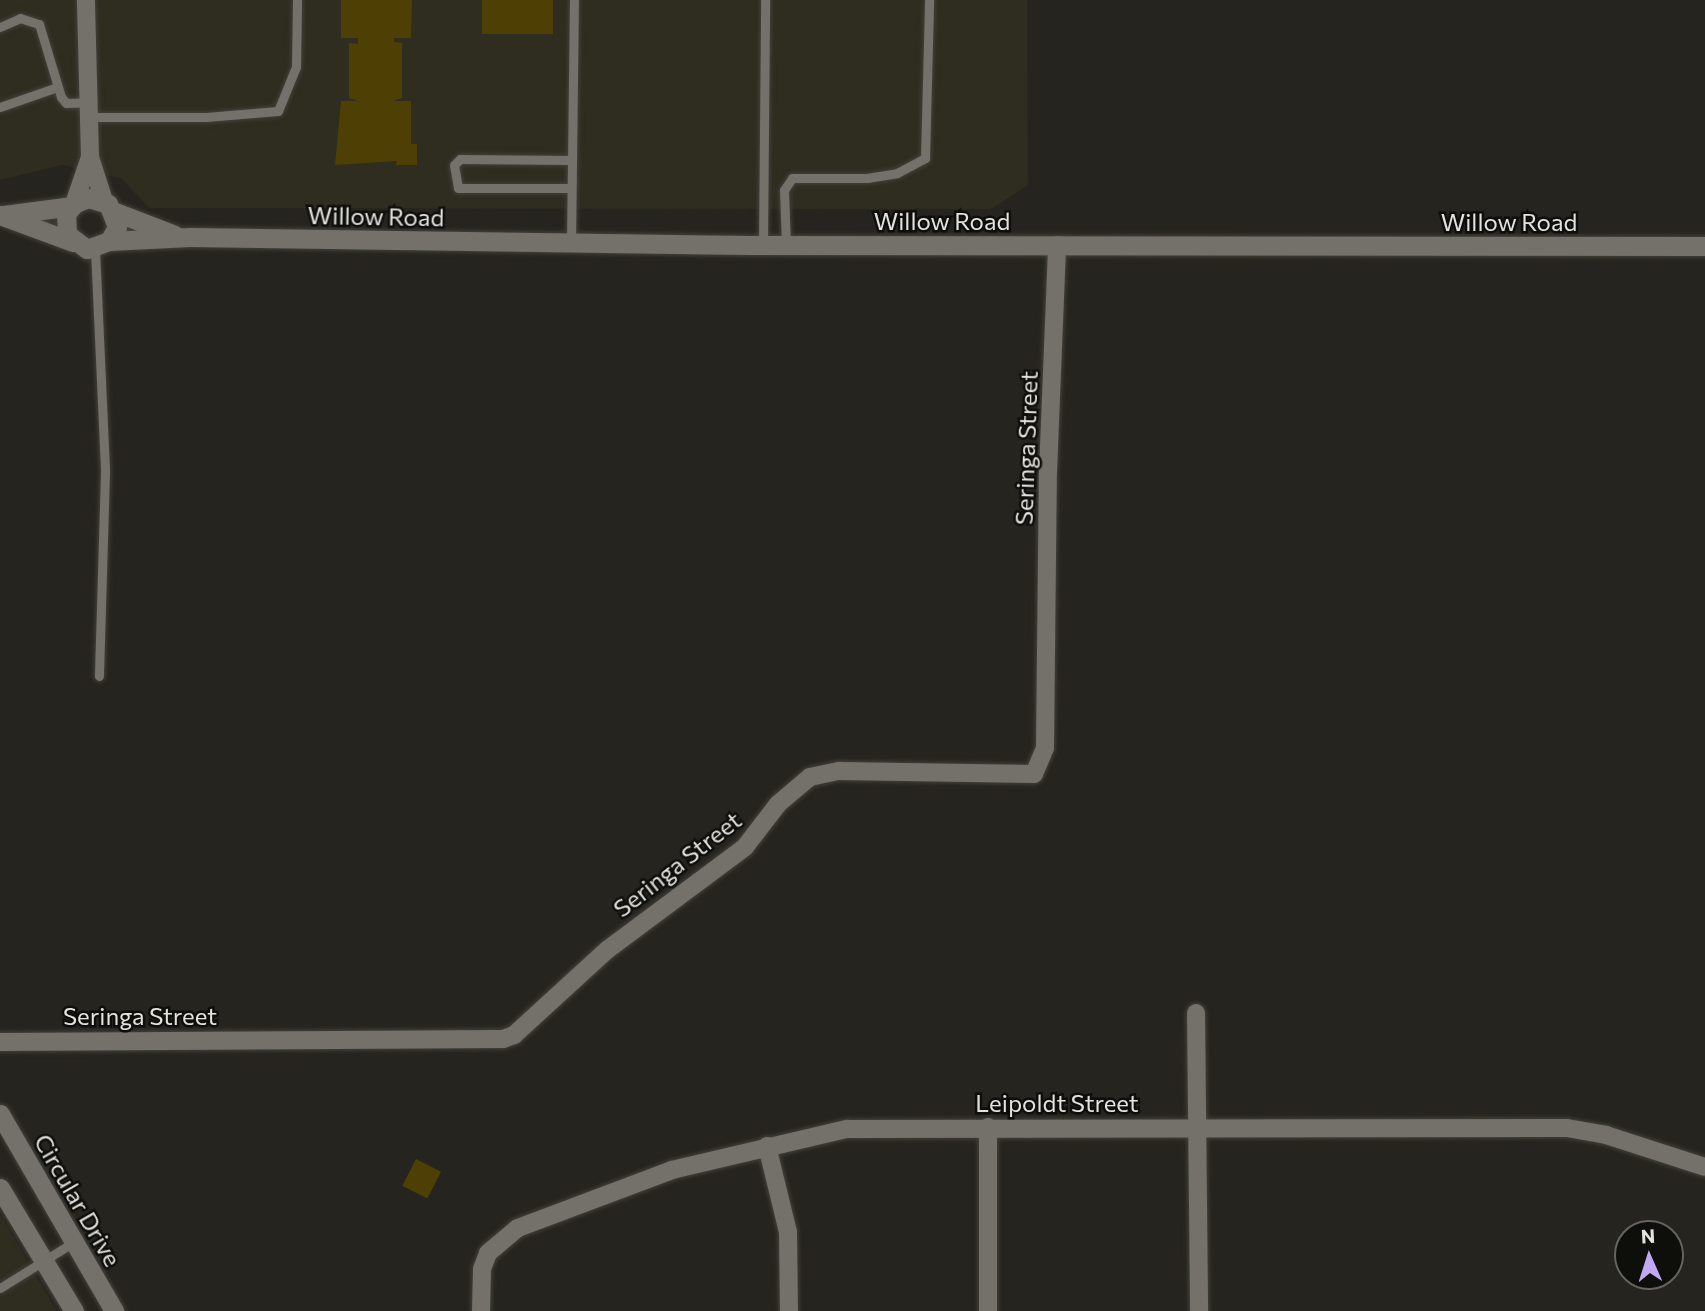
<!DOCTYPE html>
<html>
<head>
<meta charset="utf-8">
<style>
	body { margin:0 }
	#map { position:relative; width:1705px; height:1311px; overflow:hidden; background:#26241e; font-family:Commissioner,sans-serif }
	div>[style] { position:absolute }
	.built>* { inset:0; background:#2f2c20 }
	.building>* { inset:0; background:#4e4005; transform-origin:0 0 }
	.roads { filter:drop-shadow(0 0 2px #42413b) drop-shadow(0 0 2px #42413b) }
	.service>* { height:9px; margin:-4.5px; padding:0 4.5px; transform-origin:4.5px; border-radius:4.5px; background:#73716a }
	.minor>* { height:18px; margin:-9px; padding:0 9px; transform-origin:9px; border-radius:9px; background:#73716a }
	.tertiary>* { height:19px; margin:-9.5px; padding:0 9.5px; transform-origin:9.5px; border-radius:9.5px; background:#73716a }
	span { translate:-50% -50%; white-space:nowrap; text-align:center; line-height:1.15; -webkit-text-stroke:5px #0e0e0b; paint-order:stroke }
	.street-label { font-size:24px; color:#e3e2de }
	.north { position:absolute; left:1614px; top:1220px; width:70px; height:70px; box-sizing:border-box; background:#0e0e0b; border:2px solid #63635f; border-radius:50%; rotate:357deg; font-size:19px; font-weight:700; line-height:28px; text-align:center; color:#e3e2de }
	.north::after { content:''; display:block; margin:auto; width:24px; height:32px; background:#c0a8f4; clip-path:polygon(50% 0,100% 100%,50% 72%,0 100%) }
</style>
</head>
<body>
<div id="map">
	<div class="built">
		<i style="clip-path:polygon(0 0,1027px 0,1028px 185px,991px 209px,149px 208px,121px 178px,62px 165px,0 180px)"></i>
		<i style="clip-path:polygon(0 1214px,56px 1310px,54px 1311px,0 1311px)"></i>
	</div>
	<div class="building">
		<i style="clip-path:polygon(341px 0,412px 0,411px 38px,394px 38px,394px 42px,402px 43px,402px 98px,393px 101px,411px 101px,411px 144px,417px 144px,417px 165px,396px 165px,397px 161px,335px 165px,341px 101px,358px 101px,349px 98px,349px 43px,358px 44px,358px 38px,341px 38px)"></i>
		<i style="left:482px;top:0;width:71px;height:34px"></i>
		<i style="left:416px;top:1159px;width:28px;height:30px;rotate:27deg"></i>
	</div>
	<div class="roads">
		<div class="service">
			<i style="left:0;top:27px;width:22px;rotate:-24deg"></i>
			<i style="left:20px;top:18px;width:20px;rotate:18deg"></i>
			<i style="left:39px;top:24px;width:76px;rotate:73.2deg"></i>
			<i style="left:61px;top:97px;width:8px;rotate:50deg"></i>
			<i style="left:66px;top:103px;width:24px;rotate:-2deg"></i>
			<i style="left:0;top:107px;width:60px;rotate:-19.3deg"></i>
			<i style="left:90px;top:117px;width:116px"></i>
			<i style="left:206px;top:117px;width:72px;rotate:-4.8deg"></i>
			<i style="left:278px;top:111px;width:48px;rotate:-67.8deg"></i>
			<i style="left:296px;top:67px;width:67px;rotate:-89.1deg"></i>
			<i style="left:571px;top:160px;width:111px;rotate:-179.5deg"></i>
			<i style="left:460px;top:159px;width:8px;rotate:135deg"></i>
			<i style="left:454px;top:165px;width:23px;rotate:80deg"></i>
			<i style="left:458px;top:188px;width:113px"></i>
			<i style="left:571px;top:243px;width:243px;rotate:-89.3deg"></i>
			<i style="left:763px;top:245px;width:245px;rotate:-89.5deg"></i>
			<i style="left:786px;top:245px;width:55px;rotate:-92.1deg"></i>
			<i style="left:784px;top:190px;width:14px;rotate:-56deg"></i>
			<i style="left:792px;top:178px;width:75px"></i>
			<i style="left:867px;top:178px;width:30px;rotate:-9deg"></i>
			<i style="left:897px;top:173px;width:32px;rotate:-28deg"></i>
			<i style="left:925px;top:158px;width:158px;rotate:-88.5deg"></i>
			<i style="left:95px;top:249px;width:223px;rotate:87.4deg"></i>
			<i style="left:105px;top:472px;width:204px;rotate:91.7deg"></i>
			<i style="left:0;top:1288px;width:87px;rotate:-31.9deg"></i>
		</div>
		<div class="minor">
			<i style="left:90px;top:157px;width:46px;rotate:72.3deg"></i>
			<i style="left:74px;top:204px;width:50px;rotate:-71.2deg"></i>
			<i style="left:90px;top:157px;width:157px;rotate:-91.5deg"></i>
			<i style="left:1196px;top:1013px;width:298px;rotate:89.4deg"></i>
			<i style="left:0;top:1042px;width:503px;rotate:-0.34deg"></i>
			<i style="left:503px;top:1039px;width:12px;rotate:-20deg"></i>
			<i style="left:514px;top:1035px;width:126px;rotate:-42.4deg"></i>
			<i style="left:607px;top:950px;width:172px;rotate:-36.7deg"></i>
			<i style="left:745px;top:847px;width:54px;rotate:-52.5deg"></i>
			<i style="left:778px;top:804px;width:42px;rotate:-40.2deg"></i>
			<i style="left:810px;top:777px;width:30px;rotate:-12deg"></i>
			<i style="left:839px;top:771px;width:195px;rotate:0.9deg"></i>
			<i style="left:1034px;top:774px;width:28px;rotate:-67deg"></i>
			<i style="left:1045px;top:748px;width:276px;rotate:-89.4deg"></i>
			<i style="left:1048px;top:472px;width:227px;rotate:-87.7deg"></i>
			<i style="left:988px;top:1127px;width:184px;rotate:90deg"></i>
			<i style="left:767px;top:1146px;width:89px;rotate:76.3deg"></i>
			<i style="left:788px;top:1232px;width:79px;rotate:89.3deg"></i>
			<i style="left:481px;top:1311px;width:42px;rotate:-88.6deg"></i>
			<i style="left:482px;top:1269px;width:17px;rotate:-69deg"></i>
			<i style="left:488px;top:1253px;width:39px;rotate:-40deg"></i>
			<i style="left:518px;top:1228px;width:165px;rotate:-20.6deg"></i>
			<i style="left:672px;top:1170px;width:180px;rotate:-13.2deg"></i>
			<i style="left:847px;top:1129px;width:720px;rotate:-0.08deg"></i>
			<i style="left:1567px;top:1128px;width:40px;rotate:10deg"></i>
			<i style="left:1606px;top:1135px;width:104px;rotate:17.9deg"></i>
		</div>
		<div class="tertiary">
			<i style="left:113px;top:211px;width:66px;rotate:21.2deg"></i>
			<i style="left:0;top:215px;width:78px;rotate:20.3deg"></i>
			<i style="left:4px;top:215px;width:69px;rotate:-7.5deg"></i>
			<i style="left:109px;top:241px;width:16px;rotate:-60deg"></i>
			<i style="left:117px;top:227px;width:25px;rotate:-111deg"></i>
			<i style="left:108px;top:204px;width:21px;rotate:-163deg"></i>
			<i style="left:88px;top:198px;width:15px;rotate:157deg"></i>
			<i style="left:74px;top:204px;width:13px;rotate:129deg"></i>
			<i style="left:66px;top:214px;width:20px;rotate:87deg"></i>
			<i style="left:67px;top:234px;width:25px;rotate:37deg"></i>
			<i style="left:87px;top:249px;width:23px;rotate:-20deg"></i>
			<i style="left:109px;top:241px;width:81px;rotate:-2.8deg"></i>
			<i style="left:190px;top:237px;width:560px;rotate:0.82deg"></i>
			<i style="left:750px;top:245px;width:955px;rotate:0.06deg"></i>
			<i style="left:0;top:1114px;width:228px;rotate:59.9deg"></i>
			<i style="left:0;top:1188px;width:144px;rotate:59deg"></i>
		</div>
	</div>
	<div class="street-label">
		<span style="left:376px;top:216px;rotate:1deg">Willow Road</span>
		<span style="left:942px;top:221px">Willow Road</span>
		<span style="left:1509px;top:222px">Willow Road</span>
		<span style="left:1026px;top:448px;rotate:-88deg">Seringa Street</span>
		<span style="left:677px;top:864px;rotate:-38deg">Seringa Street</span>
		<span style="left:140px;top:1016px">Seringa Street</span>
		<span style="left:1057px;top:1103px">Leipoldt Street</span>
		<span style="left:78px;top:1200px;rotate:60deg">Circular Drive</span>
	</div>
	<div class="north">N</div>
</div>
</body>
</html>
